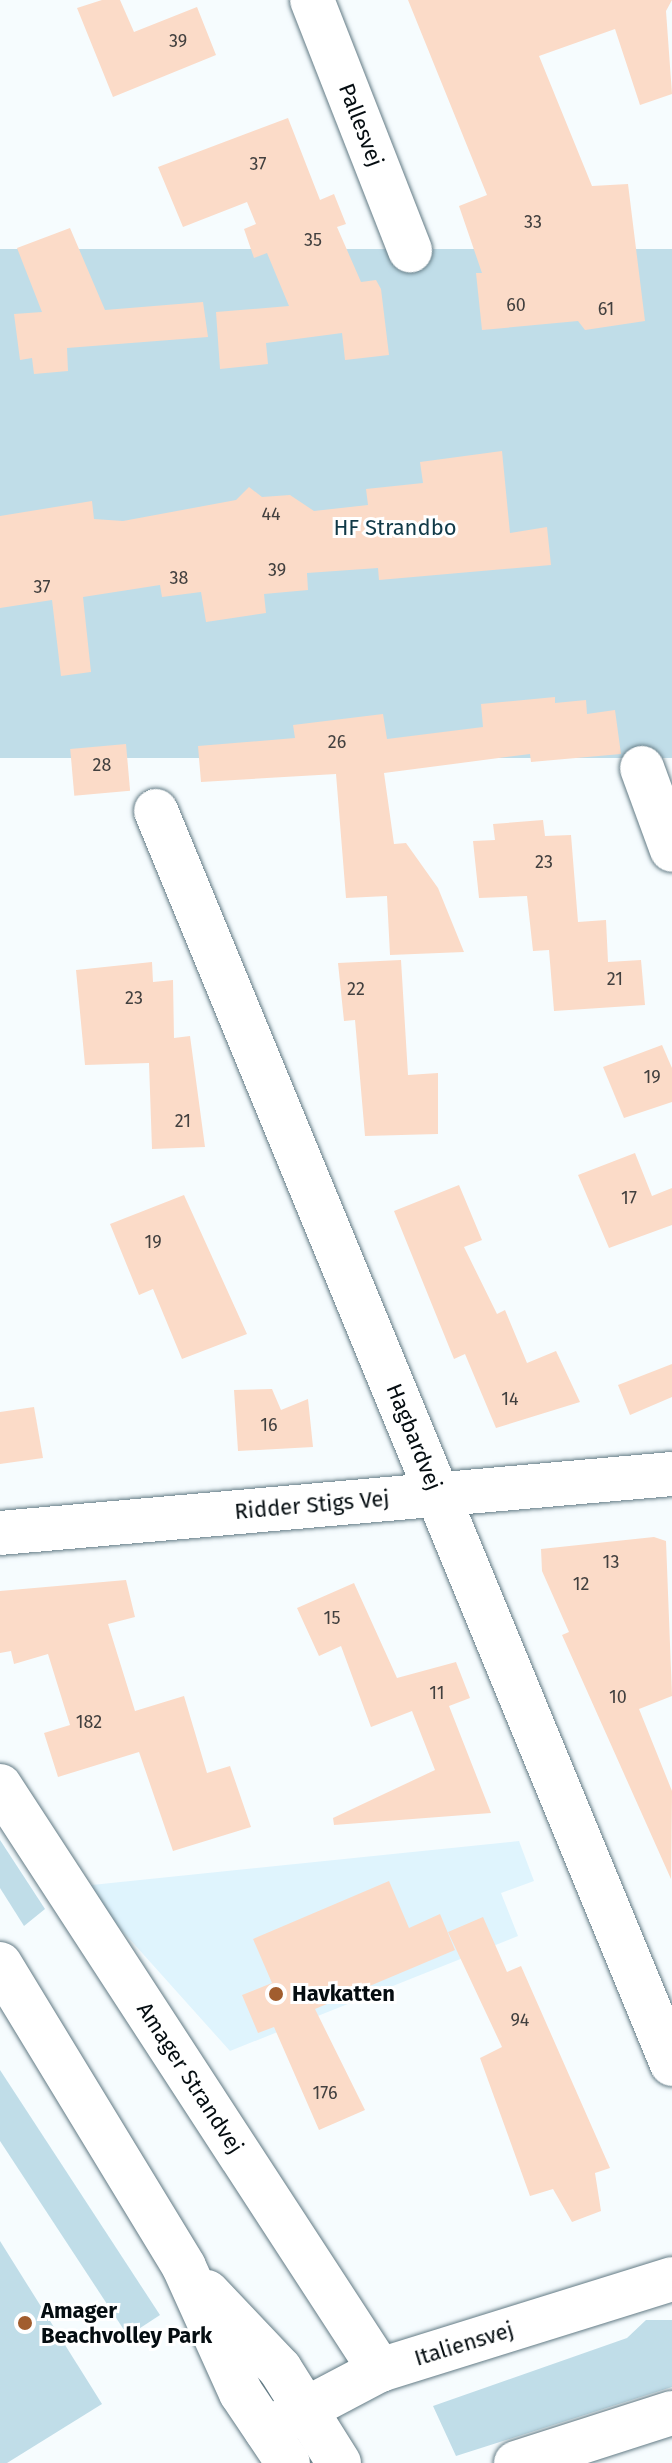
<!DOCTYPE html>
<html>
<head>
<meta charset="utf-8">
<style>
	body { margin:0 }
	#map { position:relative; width:672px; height:2463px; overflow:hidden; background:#f6fcfe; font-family:"Fira Sans",sans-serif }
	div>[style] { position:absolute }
	.built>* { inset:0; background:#dff4fd }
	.green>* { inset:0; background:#c0dde8; transform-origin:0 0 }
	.building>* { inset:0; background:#fbdbc8; transform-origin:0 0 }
	.roads { filter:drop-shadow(0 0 2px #637b85) drop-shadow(0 0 2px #637b85) }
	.minor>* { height:44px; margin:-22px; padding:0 22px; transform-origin:22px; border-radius:22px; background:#fff }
	.dots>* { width:22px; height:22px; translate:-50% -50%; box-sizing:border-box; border:4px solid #fff; border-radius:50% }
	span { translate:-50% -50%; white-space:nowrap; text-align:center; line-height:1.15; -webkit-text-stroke:6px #fff; paint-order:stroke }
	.number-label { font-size:18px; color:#42403f }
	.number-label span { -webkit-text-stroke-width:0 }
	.street-label { font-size:22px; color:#050d11 }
	.park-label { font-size:22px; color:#113a48 }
	.poi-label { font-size:22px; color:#050d11; font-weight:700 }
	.left { translate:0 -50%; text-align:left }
</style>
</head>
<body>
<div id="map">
	<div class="built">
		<i style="clip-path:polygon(519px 1841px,534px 1881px,501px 1893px,518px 1936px,230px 2051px,82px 1886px)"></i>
	</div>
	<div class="green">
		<i style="left:672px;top:249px;width:509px;height:675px;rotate:90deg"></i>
		<i style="clip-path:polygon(0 1840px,45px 1909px,24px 1926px,0 1888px)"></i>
		<i style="clip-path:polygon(0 2070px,160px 2315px,128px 2336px,0 2141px)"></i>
		<i style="clip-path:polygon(0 2241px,102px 2404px,7px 2463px,0 2463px)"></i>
		<i style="clip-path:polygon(646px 2320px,672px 2320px,672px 2387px,456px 2456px,433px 2406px,627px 2338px)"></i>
	</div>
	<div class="building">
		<i style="clip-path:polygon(102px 0,120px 0,134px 32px,197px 7px,216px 55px,113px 97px,77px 8px)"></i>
		<i style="clip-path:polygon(408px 0,672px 0,666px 11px,672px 94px,640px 105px,615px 29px,539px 56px,592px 186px,628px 184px,645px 321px,585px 330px,578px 321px,482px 330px,476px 273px,482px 273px,459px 206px,487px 195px)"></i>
		<i style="clip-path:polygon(288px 118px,320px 200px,334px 194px,346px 224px,337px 227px,361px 282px,376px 280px,381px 289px,389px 355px,345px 360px,342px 333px,266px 343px,268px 364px,220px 369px,216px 312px,289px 306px,267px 253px,254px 258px,244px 229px,256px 224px,247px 202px,183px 227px,158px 167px)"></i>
		<i style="clip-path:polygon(70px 228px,105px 310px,203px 302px,208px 337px,67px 348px,68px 371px,34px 374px,32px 358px,20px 360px,14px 314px,42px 312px,17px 248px)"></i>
		<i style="clip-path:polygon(502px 451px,510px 533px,547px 527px,551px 565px,379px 580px,378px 568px,307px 573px,308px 590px,264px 594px,266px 613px,206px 622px,201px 592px,162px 597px,160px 585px,83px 597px,91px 672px,61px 676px,52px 600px,0 608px,0 516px,92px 501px,94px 519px,123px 521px,236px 500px,249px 487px,262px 497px,290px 495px,314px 511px,368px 505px,366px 489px,423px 483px,420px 462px)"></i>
		<i style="clip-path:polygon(555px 697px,555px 703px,586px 700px,587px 714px,615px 710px,621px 754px,531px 762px,530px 754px,384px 773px,394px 844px,406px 843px,438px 888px,464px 952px,390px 955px,387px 896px,346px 898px,336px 774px,201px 782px,198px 746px,295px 738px,293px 725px,383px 714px,387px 739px,483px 727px,481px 704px)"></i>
		<i style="left:126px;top:744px;width:47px;height:56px;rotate:85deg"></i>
		<i style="clip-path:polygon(543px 820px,545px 836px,571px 835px,578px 922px,606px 920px,608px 962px,641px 960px,645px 1005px,554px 1011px,549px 950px,533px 951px,527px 896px,479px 898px,473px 841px,495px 840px,493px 824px)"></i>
		<i style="clip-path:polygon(401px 960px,408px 1075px,438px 1073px,438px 1134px,365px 1136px,355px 1020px,344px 1021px,338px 963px)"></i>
		<i style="clip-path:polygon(152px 962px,153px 982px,173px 980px,174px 1038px,190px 1036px,205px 1147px,152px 1149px,149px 1063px,85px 1065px,76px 970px)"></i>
		<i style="clip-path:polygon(662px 1045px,672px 1068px,672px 1102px,624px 1118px,603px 1067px)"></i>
		<i style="clip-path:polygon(635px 1153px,652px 1196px,672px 1188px,672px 1225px,609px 1248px,578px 1175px)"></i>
		<i style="clip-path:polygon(459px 1185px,482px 1240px,464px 1247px,497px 1314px,505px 1310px,527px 1363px,556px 1351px,580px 1402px,496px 1428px,465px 1354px,454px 1359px,394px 1211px)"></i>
		<i style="clip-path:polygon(184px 1195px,247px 1334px,182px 1359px,153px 1289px,139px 1295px,110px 1224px)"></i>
		<i style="clip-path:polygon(672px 1364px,672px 1397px,630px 1415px,618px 1385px)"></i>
		<i style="clip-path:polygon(272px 1389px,281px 1410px,308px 1399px,313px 1447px,238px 1451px,234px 1390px)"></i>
		<i style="clip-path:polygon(34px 1407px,43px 1458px,0 1464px,0 1412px)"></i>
		<i style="clip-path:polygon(654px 1537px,666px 1541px,672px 1696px,639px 1709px,672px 1791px,671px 1879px,562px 1635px,569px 1632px,542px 1571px,541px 1549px)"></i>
		<i style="clip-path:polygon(126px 1580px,135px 1617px,108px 1624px,135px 1711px,184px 1696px,207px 1773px,230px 1766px,251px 1827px,173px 1851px,139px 1752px,58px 1777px,44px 1733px,70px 1725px,48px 1654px,14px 1664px,11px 1651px,0 1653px,0 1591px)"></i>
		<i style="clip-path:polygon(354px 1583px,397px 1678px,456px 1662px,470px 1698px,449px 1706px,491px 1813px,334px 1825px,333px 1818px,435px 1770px,412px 1711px,371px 1727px,341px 1646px,319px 1656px,297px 1608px)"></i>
		<i style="clip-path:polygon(389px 1881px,409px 1928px,440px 1914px,455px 1950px,315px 2009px,365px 2110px,319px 2130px,274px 2027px,258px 2033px,242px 1995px,272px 1983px,253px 1939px)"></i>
		<i style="clip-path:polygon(483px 1917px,507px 1972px,521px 1966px,610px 2168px,595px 2173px,601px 2211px,572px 2222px,553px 2189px,530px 2196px,480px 2058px,502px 2047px,448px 1932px)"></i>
	</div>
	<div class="roads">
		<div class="minor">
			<i style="left:312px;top:0;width:269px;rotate:68.6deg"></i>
			<i style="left:642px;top:768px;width:87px;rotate:69.9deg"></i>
			<i style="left:156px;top:811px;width:1355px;rotate:67.62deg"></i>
			<i style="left:0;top:1533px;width:675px;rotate:-5.02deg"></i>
			<i style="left:0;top:1786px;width:697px;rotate:56.95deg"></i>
			<i style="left:0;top:1964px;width:354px;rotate:58.7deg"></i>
			<i style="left:184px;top:2267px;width:138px;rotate:65.7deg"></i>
			<i style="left:241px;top:2393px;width:84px;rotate:56.1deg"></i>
			<i style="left:207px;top:2292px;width:106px;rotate:46.5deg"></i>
			<i style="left:280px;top:2369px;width:111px;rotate:57.9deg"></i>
			<i style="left:266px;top:2430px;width:129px;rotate:-27.8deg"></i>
			<i style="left:380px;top:2370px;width:306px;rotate:-17.3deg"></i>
			<i style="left:516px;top:2463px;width:164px;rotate:-17.8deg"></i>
		</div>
	</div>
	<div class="dots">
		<i style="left:276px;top:1994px;background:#a15d2e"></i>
		<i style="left:25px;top:2323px;background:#a15d2e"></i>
	</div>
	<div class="number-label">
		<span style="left:178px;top:41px">39</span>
		<span style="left:258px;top:164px">37</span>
		<span style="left:533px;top:222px">33</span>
		<span style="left:313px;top:240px">35</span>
		<span style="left:516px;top:305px">60</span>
		<span style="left:606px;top:309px">61</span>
		<span style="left:271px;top:514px">44</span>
		<span style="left:277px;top:570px">39</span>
		<span style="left:179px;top:578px">38</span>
		<span style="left:42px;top:587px">37</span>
		<span style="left:337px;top:742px">26</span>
		<span style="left:102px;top:765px">28</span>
		<span style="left:544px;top:862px">23</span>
		<span style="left:615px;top:979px">21</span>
		<span style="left:356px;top:989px">22</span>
		<span style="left:134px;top:998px">23</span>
		<span style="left:652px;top:1077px">19</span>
		<span style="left:183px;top:1121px">21</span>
		<span style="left:629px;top:1198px">17</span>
		<span style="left:153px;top:1242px">19</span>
		<span style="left:510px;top:1399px">14</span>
		<span style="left:269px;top:1425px">16</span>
		<span style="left:611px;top:1562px">13</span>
		<span style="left:581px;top:1584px">12</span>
		<span style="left:332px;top:1618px">15</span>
		<span style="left:437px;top:1693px">11</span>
		<span style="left:618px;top:1697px">10</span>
		<span style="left:89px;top:1722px">182</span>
		<span style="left:520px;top:2020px">94</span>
		<span style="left:325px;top:2093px">176</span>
	</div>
	<div class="street-label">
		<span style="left:361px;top:125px;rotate:69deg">Pallesvej</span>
		<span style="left:414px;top:1437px;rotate:68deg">Hagbardvej</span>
		<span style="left:312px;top:1505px;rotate:-5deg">Ridder Stigs Vej</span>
		<span style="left:190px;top:2078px;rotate:57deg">Amager Strandvej</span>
		<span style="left:464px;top:2344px;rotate:-17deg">Italiensvej</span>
	</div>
	<div class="park-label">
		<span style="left:395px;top:528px">HF Strandbo</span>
	</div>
	<div class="poi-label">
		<span class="left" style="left:292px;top:1994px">Havkatten</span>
		<span class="left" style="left:41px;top:2323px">Amager<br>Beachvolley Park</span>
	</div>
</div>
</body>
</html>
